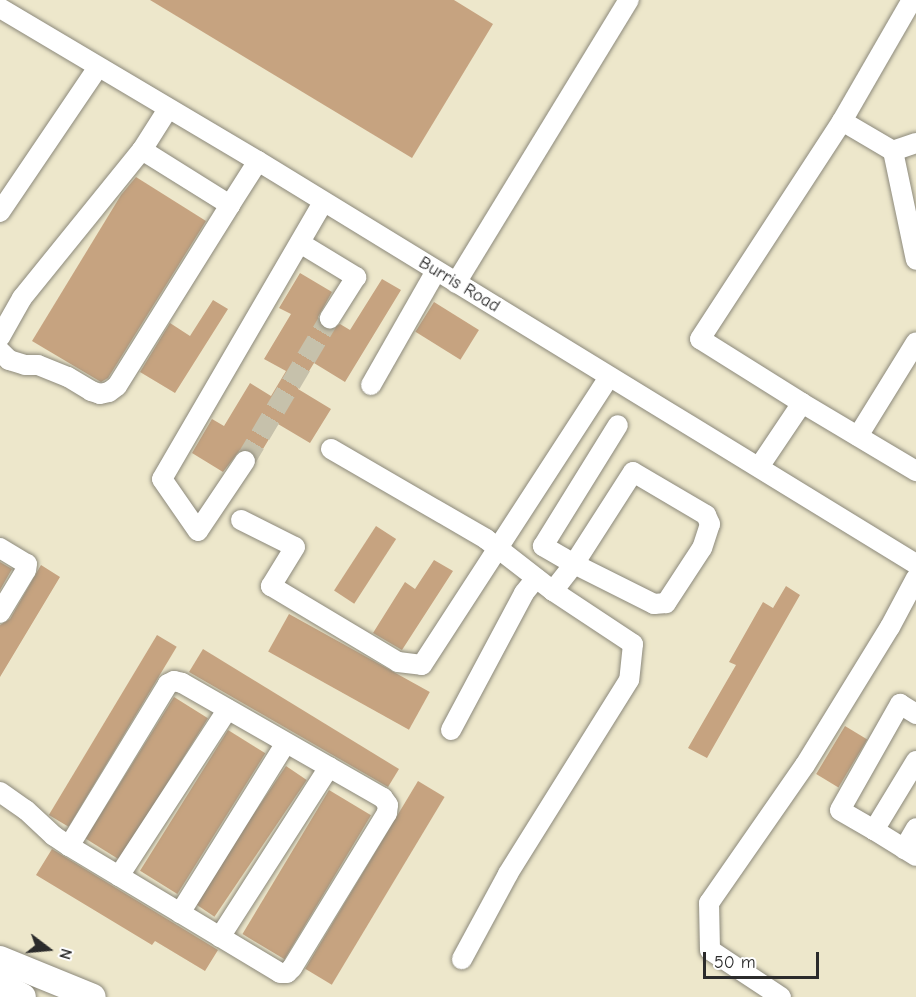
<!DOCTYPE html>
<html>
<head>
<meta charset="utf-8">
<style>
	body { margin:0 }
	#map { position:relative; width:916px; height:997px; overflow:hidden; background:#ede7cb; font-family:"Comic Neue",sans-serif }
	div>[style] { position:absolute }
	.building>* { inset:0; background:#c6a380; transform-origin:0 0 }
	.minor-tunnel>* { height:20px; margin-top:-10px; transform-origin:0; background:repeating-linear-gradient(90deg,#c6c1ab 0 20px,transparent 0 30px) }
	.roads { filter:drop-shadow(0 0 2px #8c897b) drop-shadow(0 0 2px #8c897b) }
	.minor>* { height:20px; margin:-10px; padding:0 10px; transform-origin:10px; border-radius:10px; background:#fff }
	.major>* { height:26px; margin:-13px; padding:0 13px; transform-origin:13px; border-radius:13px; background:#fff }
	span { translate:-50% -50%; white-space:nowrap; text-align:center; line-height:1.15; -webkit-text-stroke:6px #fff; paint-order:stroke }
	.street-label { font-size:18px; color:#2b2b2b }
	.north { position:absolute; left:18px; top:919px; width:60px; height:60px; -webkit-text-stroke:4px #fff; paint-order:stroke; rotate:106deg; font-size:16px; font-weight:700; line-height:24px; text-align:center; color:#2b2b2b }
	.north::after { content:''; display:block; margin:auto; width:21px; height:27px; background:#2b2b2b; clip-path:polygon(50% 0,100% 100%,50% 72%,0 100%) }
	.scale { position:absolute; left:703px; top:952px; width:116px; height:27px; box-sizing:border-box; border:3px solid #2b2b2b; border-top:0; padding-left:8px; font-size:18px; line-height:21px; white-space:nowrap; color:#2b2b2b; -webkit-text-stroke:4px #fff; paint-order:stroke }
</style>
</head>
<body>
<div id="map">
	<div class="building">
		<i style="clip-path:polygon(150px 0,454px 0,493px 24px,412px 158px)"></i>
		<i style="clip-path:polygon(136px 177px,206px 221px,108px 378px,101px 382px,32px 341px,121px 195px)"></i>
		<i style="clip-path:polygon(300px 273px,332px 292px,318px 317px,320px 324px,329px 330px,340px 324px,350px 330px,382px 279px,401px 290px,345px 382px,314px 363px,298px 389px,331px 409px,310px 443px,278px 424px,257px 459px,251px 451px,240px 450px,223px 472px,192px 453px,212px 419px,224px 426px,250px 383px,271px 396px,286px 371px,264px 359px,291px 314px,279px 308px)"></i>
		<i style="clip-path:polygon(213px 300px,228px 309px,175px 393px,140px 372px,170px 323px,190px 336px)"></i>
		<i style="left:434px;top:302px;width:53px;height:35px;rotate:32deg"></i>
		<i style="left:376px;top:526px;width:24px;height:77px;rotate:33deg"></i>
		<i style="clip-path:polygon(434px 560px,453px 571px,402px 650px,373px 633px,405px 582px,415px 589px)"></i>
		<i style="clip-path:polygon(0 562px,12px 569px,0 590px)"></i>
		<i style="clip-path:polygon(41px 565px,60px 577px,0 677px,0 625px,10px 619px)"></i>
		<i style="clip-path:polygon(786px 586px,800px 595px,707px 758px,688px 748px,736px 665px,729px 662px,763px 602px,773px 608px)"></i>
		<i style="left:289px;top:614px;width:161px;height:43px;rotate:29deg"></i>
		<i style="left:157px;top:635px;width:23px;height:210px;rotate:31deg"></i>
		<i style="clip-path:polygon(203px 649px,399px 769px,388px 787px,189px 672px)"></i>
		<i style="left:174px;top:697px;width:40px;height:167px;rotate:32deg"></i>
		<i style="left:845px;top:726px;width:26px;height:56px;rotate:31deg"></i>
		<i style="left:228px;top:730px;width:44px;height:166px;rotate:32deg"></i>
		<i style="left:286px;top:766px;width:25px;height:165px;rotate:34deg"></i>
		<i style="left:418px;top:781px;width:31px;height:219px;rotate:31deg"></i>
		<i style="left:329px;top:790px;width:49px;height:168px;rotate:31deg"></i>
		<i style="clip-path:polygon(52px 849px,218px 950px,205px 971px,155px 941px,152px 945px,36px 875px)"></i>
	</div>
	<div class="minor-tunnel">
		<i style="left:245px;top:461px;width:166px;rotate:-59.3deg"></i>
	</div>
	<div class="roads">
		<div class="minor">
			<i style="left:0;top:8px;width:300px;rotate:30.7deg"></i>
			<i style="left:258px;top:161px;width:772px;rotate:31.49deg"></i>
			<i style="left:168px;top:109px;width:49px;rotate:122.4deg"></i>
			<i style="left:142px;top:150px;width:104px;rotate:32deg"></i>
			<i style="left:230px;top:205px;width:52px;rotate:-57.5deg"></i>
			<i style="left:842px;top:121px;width:59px;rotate:30.5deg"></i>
			<i style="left:916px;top:143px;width:24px;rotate:161deg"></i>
			<i style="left:893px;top:151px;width:111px;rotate:78.1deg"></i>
			<i style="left:0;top:212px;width:175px;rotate:-55.9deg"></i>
			<i style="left:300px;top:243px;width:66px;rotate:31.3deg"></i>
			<i style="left:356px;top:277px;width:49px;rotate:122.4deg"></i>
			<i style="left:456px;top:283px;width:332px;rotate:-58.6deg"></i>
			<i style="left:0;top:337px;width:45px;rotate:-60.6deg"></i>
			<i style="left:22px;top:298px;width:191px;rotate:-51deg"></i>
			<i style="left:0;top:351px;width:13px;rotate:45deg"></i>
			<i style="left:9px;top:360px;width:17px;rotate:17deg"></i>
			<i style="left:25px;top:365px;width:13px"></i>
			<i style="left:38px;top:365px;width:32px;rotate:22deg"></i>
			<i style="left:68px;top:377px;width:27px;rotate:31deg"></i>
			<i style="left:91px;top:391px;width:9px;rotate:18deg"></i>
			<i style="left:100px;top:394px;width:9px;rotate:-13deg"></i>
			<i style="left:109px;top:392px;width:10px;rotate:-37deg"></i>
			<i style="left:117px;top:386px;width:213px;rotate:-58deg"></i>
			<i style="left:371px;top:385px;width:131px;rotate:-60.3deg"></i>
			<i style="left:802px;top:403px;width:120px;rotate:-147.9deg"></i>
			<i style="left:700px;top:339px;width:260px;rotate:-56.9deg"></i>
			<i style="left:842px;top:121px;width:140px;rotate:-60deg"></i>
			<i style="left:858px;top:436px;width:110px;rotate:-58.3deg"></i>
			<i style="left:331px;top:449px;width:179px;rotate:30.1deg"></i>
			<i style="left:486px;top:539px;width:85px;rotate:37.8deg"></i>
			<i style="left:553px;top:591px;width:96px;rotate:33.5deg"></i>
			<i style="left:633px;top:644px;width:36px;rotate:96deg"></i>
			<i style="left:629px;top:680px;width:229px;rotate:122deg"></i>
			<i style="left:508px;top:874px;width:97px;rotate:118.4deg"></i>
			<i style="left:245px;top:461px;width:84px;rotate:123.9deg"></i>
			<i style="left:198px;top:531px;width:63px;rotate:-124.7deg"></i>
			<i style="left:162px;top:479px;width:320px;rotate:-59.8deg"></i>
			<i style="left:759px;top:467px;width:77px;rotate:-56.1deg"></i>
			<i style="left:802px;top:403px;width:133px;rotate:30.8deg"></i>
			<i style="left:241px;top:520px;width:60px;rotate:26.6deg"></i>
			<i style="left:295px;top:547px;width:46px;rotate:121.6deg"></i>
			<i style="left:271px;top:586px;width:148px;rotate:30.9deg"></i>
			<i style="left:398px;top:662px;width:24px;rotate:7deg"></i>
			<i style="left:422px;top:665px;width:343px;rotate:-57deg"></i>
			<i style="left:0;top:548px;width:31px;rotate:31deg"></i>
			<i style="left:27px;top:564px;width:6px;rotate:99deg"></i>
			<i style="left:26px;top:570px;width:50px;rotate:121.2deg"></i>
			<i style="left:553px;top:591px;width:34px;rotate:-52deg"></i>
			<i style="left:574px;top:564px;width:109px;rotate:-57.3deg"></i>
			<i style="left:633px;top:472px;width:85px;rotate:30.5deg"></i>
			<i style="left:706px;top:515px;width:10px;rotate:66deg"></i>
			<i style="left:710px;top:524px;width:25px;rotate:108deg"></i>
			<i style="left:702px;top:548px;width:66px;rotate:123.2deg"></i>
			<i style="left:666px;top:603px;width:12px;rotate:175deg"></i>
			<i style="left:654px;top:604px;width:89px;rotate:-153.4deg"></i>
			<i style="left:574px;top:564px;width:36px;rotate:-150deg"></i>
			<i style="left:543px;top:546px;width:142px;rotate:-58.2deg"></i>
			<i style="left:451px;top:730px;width:155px;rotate:-61.9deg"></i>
			<i style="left:524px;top:593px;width:19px;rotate:-51deg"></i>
			<i style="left:916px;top:761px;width:81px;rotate:121.3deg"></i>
			<i style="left:874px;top:830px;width:49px;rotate:31.8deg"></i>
			<i style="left:0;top:792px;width:32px;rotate:35deg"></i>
			<i style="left:26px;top:810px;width:38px;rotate:43deg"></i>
			<i style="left:54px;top:836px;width:18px;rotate:34deg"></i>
			<i style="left:69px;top:846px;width:246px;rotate:31deg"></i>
			<i style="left:280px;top:973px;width:7px"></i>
			<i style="left:287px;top:973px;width:7px;rotate:-45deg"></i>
			<i style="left:292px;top:968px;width:182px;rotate:-58.5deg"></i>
			<i style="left:387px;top:813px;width:8px;rotate:-83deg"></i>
			<i style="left:388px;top:805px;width:9px;rotate:-126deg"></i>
			<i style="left:383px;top:798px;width:232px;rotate:-150.2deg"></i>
			<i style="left:182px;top:683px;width:8px;rotate:-166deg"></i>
			<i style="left:174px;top:681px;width:7px;rotate:153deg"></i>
			<i style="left:168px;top:684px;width:190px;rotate:121.4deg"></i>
			<i style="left:874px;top:830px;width:39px;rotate:-150deg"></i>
			<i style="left:840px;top:810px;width:122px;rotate:-60.5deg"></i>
			<i style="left:900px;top:704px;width:19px;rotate:32deg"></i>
			<i style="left:904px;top:849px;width:24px;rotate:-60deg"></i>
			<i style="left:119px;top:876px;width:199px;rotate:-56.9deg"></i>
			<i style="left:180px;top:913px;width:200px;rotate:-58.1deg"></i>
			<i style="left:220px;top:937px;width:202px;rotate:-57.3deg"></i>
			<i style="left:781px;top:997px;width:85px;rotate:-146.5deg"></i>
			<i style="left:710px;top:950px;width:47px;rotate:-91.2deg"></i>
			<i style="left:709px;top:903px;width:168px;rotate:-55.2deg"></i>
			<i style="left:805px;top:765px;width:162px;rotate:-58.4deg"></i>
			<i style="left:890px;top:627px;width:55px;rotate:-62deg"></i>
		</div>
		<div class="major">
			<i style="left:0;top:959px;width:100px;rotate:22.2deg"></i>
			<i style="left:0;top:984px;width:26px;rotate:29deg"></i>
		</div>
	</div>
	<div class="street-label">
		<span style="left:459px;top:285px;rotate:31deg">Burris Road</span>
	</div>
	<div class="north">N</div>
	<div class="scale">50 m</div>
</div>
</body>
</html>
